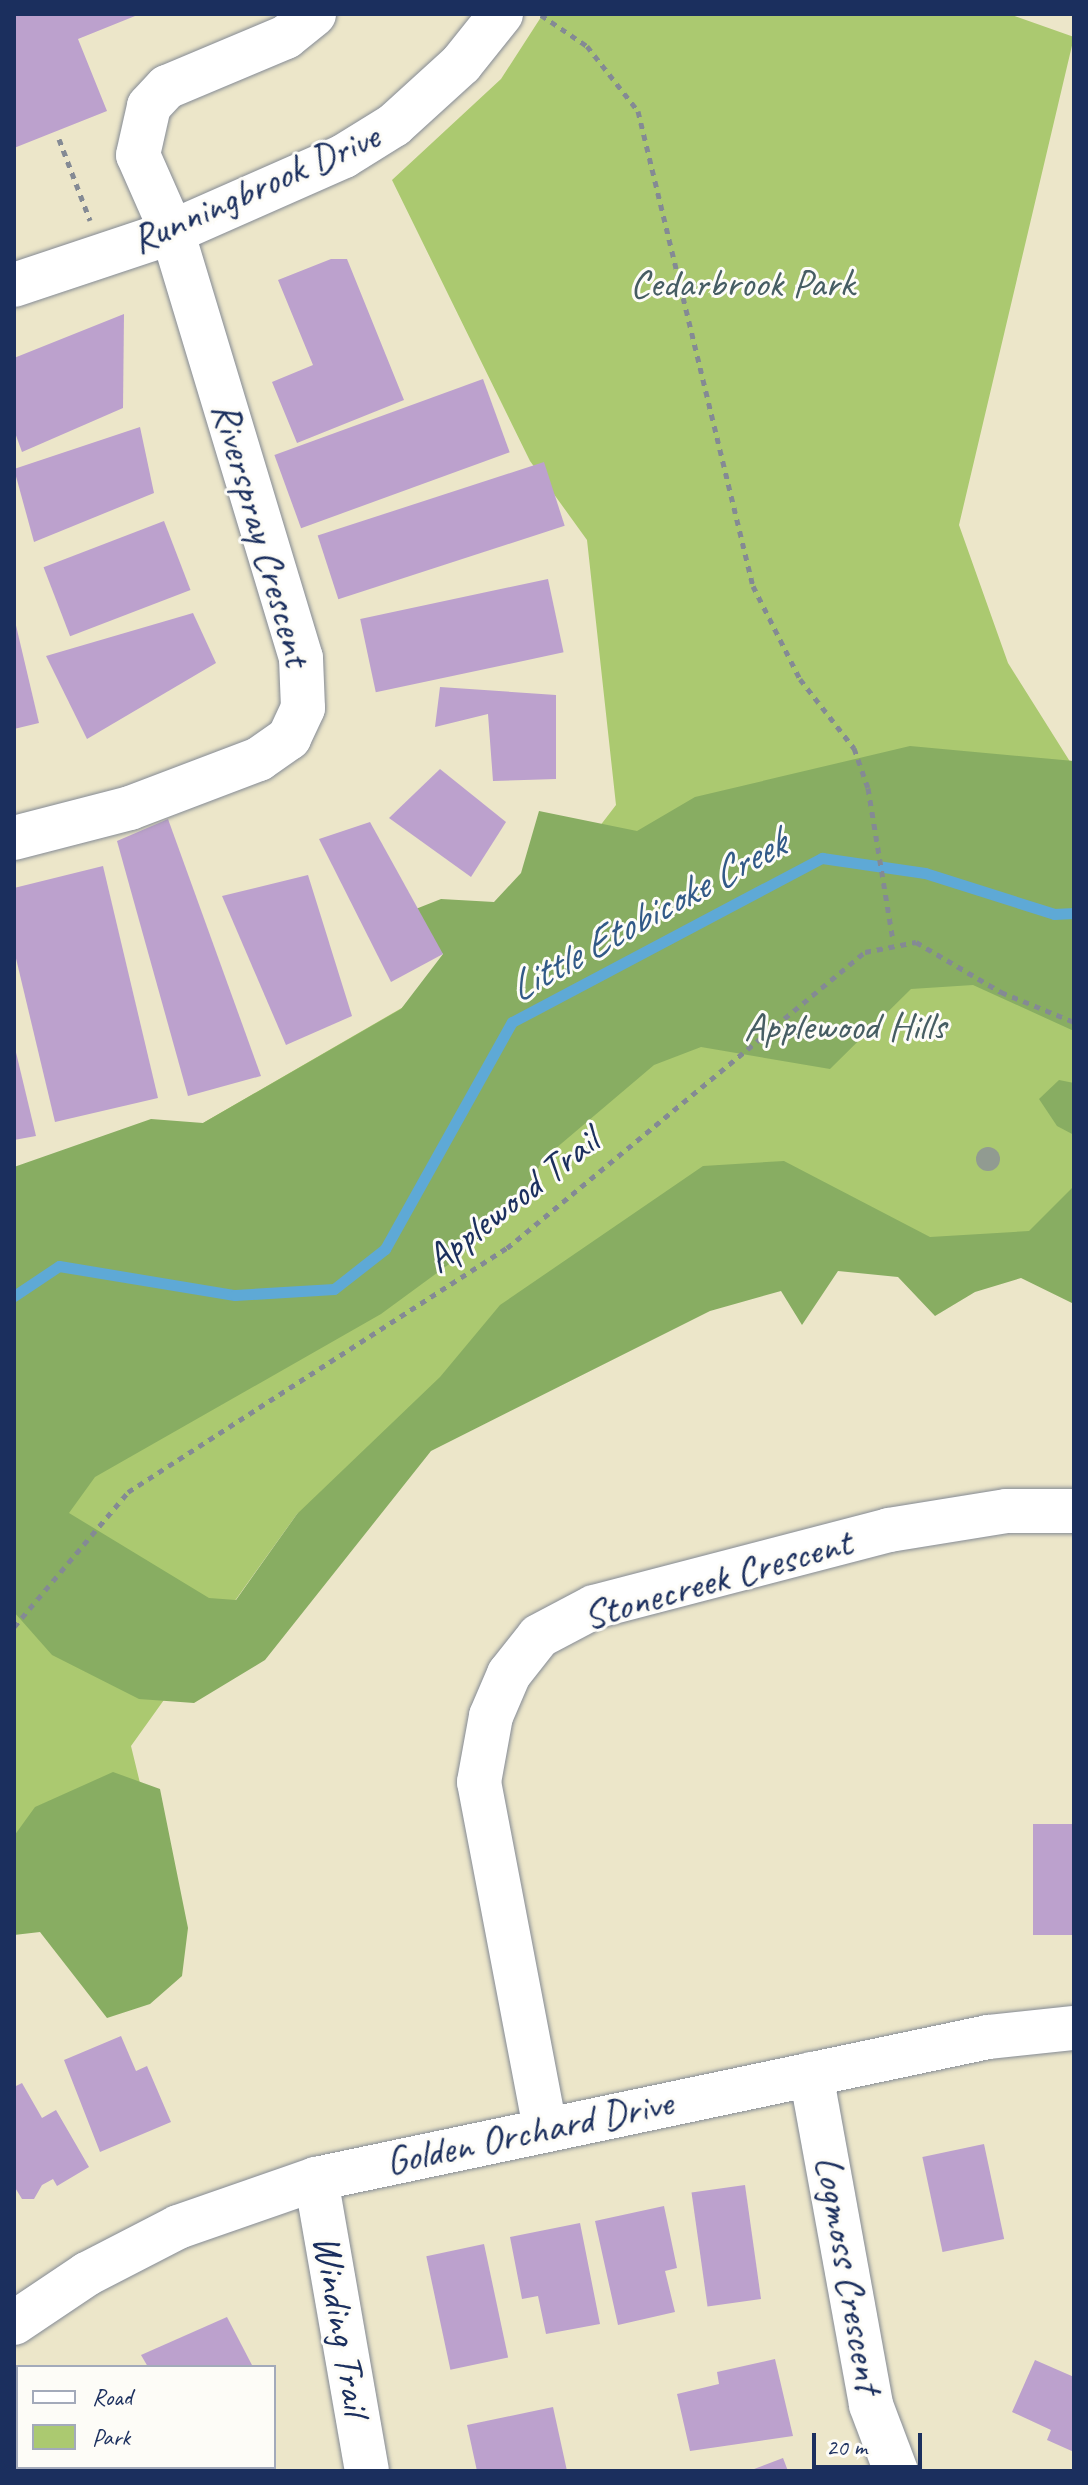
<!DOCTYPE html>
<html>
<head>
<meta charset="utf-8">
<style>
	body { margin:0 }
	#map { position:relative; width:1088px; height:2485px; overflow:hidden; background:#ece6c9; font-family:Caveat,sans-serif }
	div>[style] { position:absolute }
	.green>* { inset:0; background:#abc970 }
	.forest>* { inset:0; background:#88ad62 }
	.stream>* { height:11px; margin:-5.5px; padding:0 5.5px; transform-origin:5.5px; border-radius:5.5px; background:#5ea9d6 }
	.building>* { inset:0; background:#bca1cd; transform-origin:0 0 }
	.path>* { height:5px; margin-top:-2.5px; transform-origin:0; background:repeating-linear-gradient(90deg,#848a94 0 6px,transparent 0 12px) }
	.roads { filter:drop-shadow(0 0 2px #848a94) drop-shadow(0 0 2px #848a94) }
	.minor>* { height:44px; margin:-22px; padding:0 22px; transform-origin:22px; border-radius:22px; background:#fff }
	.trees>* { width:24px; height:24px; margin:-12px; border-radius:50%; background:#919b91 }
	span { translate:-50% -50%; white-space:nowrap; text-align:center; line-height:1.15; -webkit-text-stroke:6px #fdfcf7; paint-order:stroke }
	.street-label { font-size:40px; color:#1b2f5e }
	.park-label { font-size:40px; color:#465d63 }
	.water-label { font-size:42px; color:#325a88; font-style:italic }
	.frame { position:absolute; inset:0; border:16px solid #1b2f5e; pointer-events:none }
	.legend { position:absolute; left:16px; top:2365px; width:260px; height:104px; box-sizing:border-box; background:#fdfcf7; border:2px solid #a3aaba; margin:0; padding:10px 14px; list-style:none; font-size:24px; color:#1b2f5e }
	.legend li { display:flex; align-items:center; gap:16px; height:40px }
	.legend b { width:40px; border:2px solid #a3aaba }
	.scale { position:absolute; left:812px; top:2433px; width:110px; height:36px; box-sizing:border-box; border:4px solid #1b2f5e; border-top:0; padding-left:10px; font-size:24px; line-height:28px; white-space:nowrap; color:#1b2f5e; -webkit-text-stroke:6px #fdfcf7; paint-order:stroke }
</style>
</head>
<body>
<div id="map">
	<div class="green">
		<i style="clip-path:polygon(543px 14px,1009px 14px,1074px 37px,959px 525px,1008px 663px,1074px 768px,1074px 1265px,725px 1253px,297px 1514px,131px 1746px,164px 1882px,14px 1854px,14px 1213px,203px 1123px,507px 947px,616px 805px,587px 540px,530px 461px,392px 180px,501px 79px)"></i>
	</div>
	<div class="forest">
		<i style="clip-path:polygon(910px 746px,1074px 761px,1074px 1031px,973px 985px,911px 989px,830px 1069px,701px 1047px,654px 1065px,542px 1160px,525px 1198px,456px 1259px,381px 1314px,95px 1477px,69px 1513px,209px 1598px,236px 1600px,297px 1514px,440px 1377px,500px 1305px,703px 1166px,784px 1161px,930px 1237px,1029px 1231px,1074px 1186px,1074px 1304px,1021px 1278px,975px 1292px,935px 1316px,898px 1277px,838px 1271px,802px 1325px,781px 1291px,710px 1311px,431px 1451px,265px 1660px,194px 1703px,139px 1699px,52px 1655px,14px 1612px,14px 1167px,151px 1119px,203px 1123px,401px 1009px,443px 954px,403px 914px,441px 899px,494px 902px,521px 873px,539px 811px,637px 831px,695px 797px)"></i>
		<i style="clip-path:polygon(1059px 1080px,1074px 1083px,1074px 1135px,1057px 1126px,1039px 1099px)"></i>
		<i style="clip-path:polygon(113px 1772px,160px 1789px,188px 1928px,182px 1976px,150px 2004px,107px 2018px,40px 1932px,14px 1935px,14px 1836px,35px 1807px)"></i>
	</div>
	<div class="stream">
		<i style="left:14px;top:1296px;width:54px;rotate:-33.7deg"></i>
		<i style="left:59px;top:1266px;width:178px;rotate:9.4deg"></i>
		<i style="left:235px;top:1295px;width:99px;rotate:-3.5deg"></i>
		<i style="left:334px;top:1289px;width:65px;rotate:-38.1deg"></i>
		<i style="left:385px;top:1249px;width:260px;rotate:-60.8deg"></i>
		<i style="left:512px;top:1022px;width:351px;rotate:-27.9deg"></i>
		<i style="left:822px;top:858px;width:104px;rotate:8.3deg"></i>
		<i style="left:925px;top:873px;width:135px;rotate:17.6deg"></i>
		<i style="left:1054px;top:914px;width:20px;rotate:-3deg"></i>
	</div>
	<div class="building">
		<i style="clip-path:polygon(14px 14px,140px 14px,78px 39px,107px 111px,14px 148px)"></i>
		<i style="clip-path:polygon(331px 259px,347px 259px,404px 400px,297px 443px,272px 382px,313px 365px,278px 280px)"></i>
		<i style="clip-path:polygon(124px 314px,123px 408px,22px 452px,14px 430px,14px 358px)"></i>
		<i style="left:483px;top:379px;width:78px;height:222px;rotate:70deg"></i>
		<i style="clip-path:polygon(140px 427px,154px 493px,34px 542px,14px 469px)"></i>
		<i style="left:544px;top:462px;width:67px;height:238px;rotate:72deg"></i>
		<i style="left:164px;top:521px;width:74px;height:129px;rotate:69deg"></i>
		<i style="left:548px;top:579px;width:75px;height:192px;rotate:78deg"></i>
		<i style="clip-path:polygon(193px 613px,216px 663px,87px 739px,46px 656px)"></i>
		<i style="clip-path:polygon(14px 617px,39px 723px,14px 729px)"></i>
		<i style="clip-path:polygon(440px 687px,556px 695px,556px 779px,493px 781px,488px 714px,435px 727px)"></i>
		<i style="clip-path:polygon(440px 769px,506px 822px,471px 877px,389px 818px)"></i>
		<i style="clip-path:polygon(168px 819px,261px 1076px,188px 1096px,117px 841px)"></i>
		<i style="clip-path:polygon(370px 822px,443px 954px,391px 982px,319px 839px)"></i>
		<i style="clip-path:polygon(103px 866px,158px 1098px,55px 1122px,14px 950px,14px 888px)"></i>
		<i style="clip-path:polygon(308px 875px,352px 1016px,286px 1045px,222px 896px)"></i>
		<i style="clip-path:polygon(14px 1044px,36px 1136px,14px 1140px)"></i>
		<i style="left:1074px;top:1824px;width:111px;height:41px;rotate:90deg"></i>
		<i style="clip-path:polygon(121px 2036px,136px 2071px,147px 2066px,171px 2122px,100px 2152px,64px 2060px)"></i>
		<i style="clip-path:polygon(22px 2083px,42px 2118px,56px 2110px,89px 2167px,57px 2186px,53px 2179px,42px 2185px,34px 2199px,22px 2199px,14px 2186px,14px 2087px)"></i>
		<i style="left:984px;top:2144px;width:97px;height:63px;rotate:78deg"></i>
		<i style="left:745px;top:2185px;width:115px;height:54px;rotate:82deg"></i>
		<i style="clip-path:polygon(664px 2206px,677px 2268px,665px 2271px,675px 2312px,618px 2325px,595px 2221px)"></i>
		<i style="clip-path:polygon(580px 2223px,600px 2324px,546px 2334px,538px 2296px,522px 2299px,510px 2237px)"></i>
		<i style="left:484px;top:2244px;width:116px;height:59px;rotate:78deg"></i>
		<i style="clip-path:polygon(227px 2317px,253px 2367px,148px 2367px,141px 2355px)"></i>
		<i style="clip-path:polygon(775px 2359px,793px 2436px,690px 2451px,677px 2394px,719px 2384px,717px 2372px)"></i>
		<i style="clip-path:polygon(1035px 2360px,1074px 2377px,1074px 2452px,1047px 2440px,1051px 2430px,1012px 2412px)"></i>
		<i style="clip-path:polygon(553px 2407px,567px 2471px,477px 2471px,467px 2425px)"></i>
		<i style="clip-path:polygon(783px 2458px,788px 2471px,749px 2471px)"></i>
		<i style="clip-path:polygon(18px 2463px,18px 2467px,96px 2471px,14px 2471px)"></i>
		<i style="left:189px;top:2467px;width:79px;height:4px"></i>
	</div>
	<div class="path">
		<i style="left:541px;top:15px;width:55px;rotate:34deg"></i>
		<i style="left:587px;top:46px;width:83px;rotate:51.9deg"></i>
		<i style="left:638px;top:111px;width:489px;rotate:76.4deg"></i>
		<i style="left:753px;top:586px;width:104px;rotate:63.2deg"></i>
		<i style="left:800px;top:679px;width:88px;rotate:52deg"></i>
		<i style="left:854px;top:748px;width:42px;rotate:70.7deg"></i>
		<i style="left:868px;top:788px;width:155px;rotate:80.7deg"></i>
		<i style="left:59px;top:139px;width:87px;rotate:69.1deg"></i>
		<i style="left:14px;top:1627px;width:177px;rotate:-49.8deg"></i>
		<i style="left:128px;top:1492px;width:451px;rotate:-32.8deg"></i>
		<i style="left:507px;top:1248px;width:465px;rotate:-39.6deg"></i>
		<i style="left:865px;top:952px;width:52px;rotate:-11.1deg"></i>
		<i style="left:916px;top:942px;width:99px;rotate:30.5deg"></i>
		<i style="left:1001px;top:992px;width:79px;rotate:22.3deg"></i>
	</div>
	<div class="roads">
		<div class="minor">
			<i style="left:14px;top:285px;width:167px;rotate:-18.5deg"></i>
			<i style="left:172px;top:232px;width:188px;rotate:-23.8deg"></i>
			<i style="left:344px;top:156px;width:59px;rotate:-31.8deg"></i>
			<i style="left:394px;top:125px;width:91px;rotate:-42.3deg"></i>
			<i style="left:461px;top:64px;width:64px;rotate:-51.3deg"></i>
			<i style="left:14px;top:838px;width:120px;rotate:-14.5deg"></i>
			<i style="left:130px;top:808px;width:138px;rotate:-20.8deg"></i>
			<i style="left:259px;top:759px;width:37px;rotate:-35deg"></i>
			<i style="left:289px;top:738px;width:33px;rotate:-65deg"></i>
			<i style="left:303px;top:708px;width:50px;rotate:-92.3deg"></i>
			<i style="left:301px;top:658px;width:445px;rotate:-106.8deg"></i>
			<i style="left:172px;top:232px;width:84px;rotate:-113.8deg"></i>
			<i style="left:138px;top:155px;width:50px;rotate:-77.3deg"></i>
			<i style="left:149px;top:106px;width:26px;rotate:-47deg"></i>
			<i style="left:167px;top:87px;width:129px;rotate:-22.8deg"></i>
			<i style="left:286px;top:37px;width:36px;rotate:-39deg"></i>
			<i style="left:811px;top:2074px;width:336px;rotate:79.7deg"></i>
			<i style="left:871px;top:2405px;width:71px;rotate:69.3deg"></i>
			<i style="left:545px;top:2128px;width:352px;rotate:-100.8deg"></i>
			<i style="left:479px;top:1782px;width:67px;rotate:-79.7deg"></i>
			<i style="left:491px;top:1716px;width:46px;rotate:-66.8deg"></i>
			<i style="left:509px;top:1674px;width:48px;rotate:-51.7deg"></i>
			<i style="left:539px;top:1636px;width:62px;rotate:-27.8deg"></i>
			<i style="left:594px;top:1607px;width:305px;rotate:-14.6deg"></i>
			<i style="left:889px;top:1530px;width:119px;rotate:-9.2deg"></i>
			<i style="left:1006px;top:1511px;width:68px"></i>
			<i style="left:316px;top:2179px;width:296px;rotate:80.1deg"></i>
			<i style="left:14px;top:2323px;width:88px;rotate:-33.9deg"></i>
			<i style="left:87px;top:2274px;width:102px;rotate:-27.3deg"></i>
			<i style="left:178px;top:2227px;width:146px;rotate:-19.2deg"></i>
			<i style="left:316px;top:2179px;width:687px;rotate:-11.93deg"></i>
			<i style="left:988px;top:2037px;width:86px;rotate:-6deg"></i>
		</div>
	</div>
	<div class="trees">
		<i style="left:988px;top:1159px"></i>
	</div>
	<div class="street-label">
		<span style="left:255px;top:188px;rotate:-24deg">Runningbrook Drive</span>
		<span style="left:262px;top:534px;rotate:74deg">Riverspray Crescent</span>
		<span style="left:512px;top:1200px;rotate:-38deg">Applewood Trail</span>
		<span style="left:717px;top:1579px;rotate:-16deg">Stonecreek Crescent</span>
		<span style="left:529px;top:2132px;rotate:-12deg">Golden Orchard Drive</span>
		<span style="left:849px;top:2274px;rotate:80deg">Logmoss Crescent</span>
		<span style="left:342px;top:2325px;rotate:80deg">Winding Trail</span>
	</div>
	<div class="park-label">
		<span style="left:742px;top:283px">Cedarbrook Park</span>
		<span style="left:845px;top:1026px">Applewood Hills</span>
	</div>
	<div class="water-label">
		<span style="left:647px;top:916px;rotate:-29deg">Little Etobicoke Creek</span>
	</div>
	<div class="frame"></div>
	<ul class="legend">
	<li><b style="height:10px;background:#fff"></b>Road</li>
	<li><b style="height:22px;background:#abc970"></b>Park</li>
	</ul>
	<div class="scale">20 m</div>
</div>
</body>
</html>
